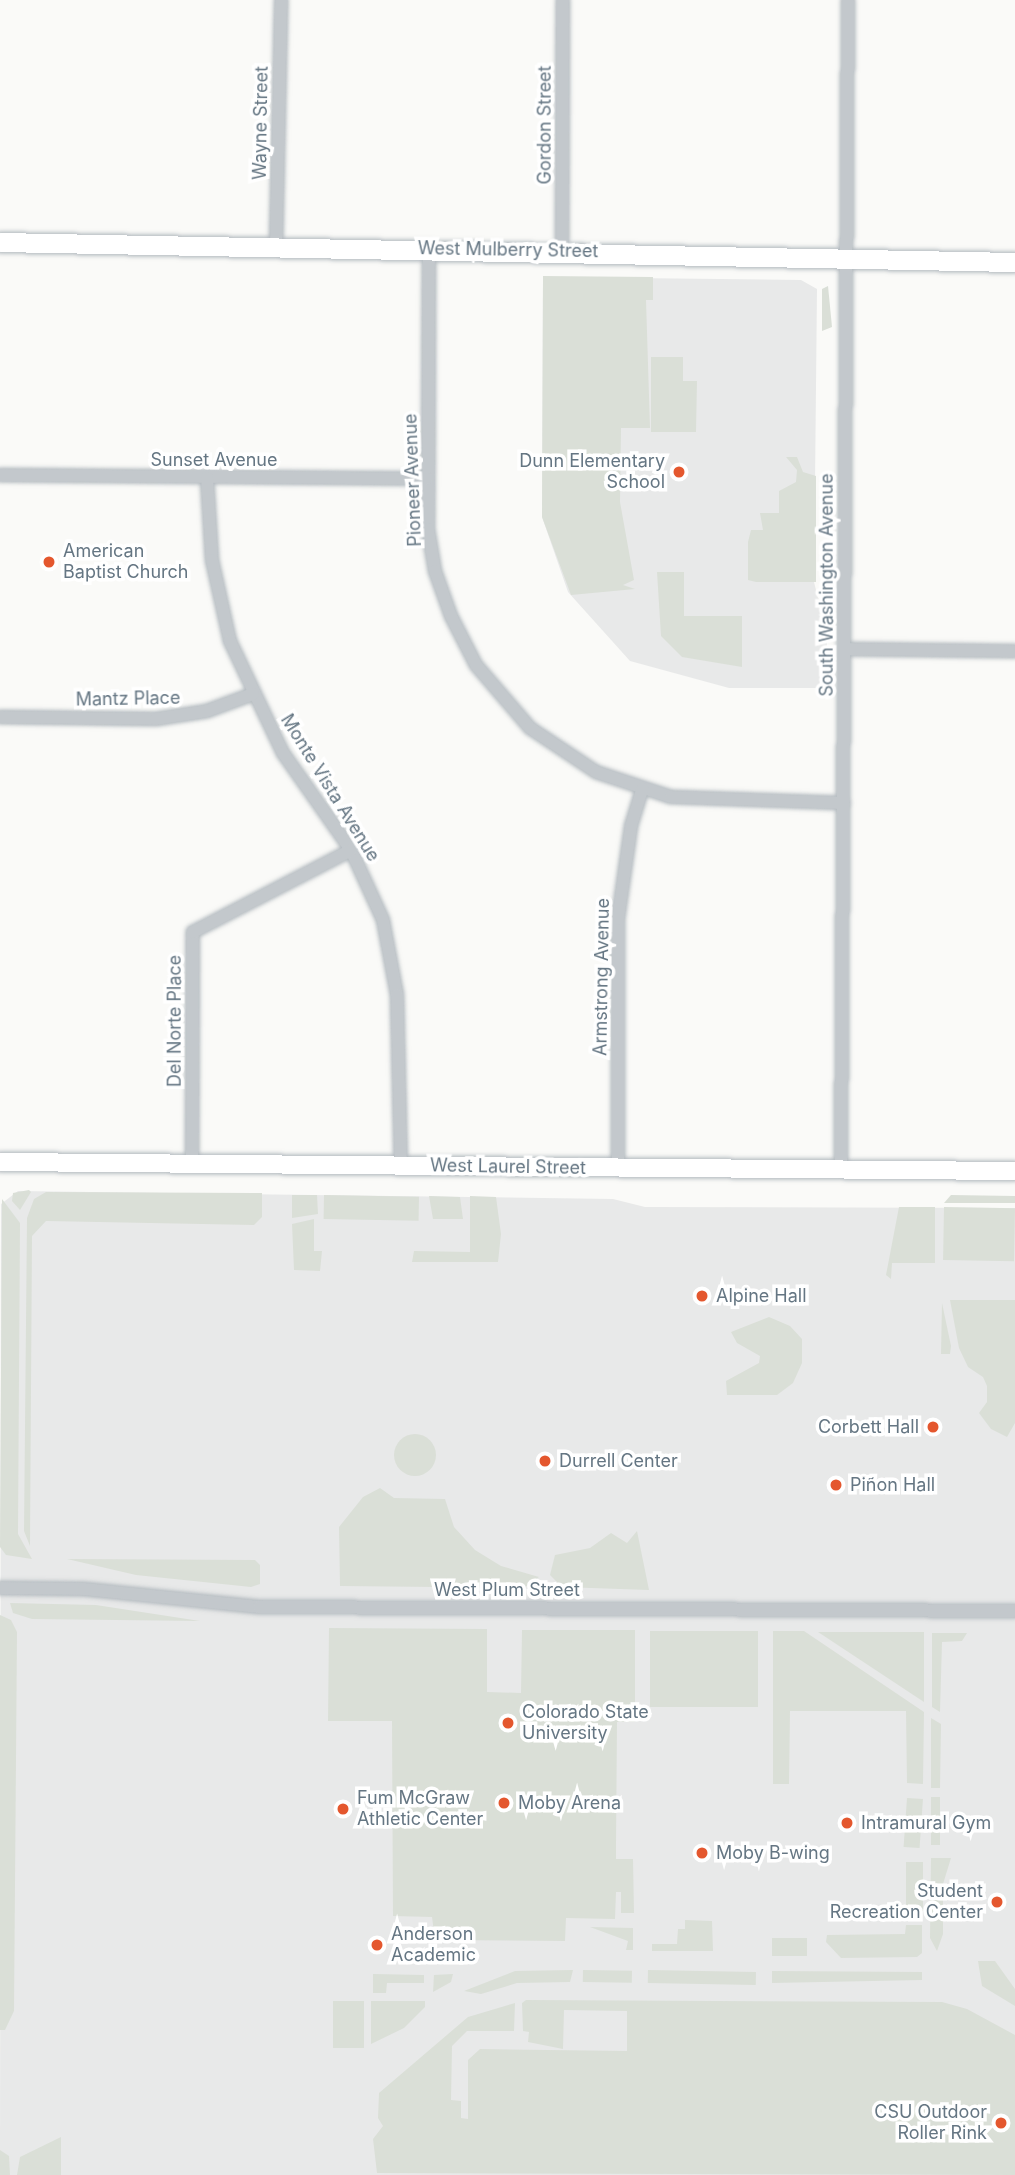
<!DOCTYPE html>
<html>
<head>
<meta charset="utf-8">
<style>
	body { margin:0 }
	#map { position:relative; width:1015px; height:2175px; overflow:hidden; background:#fafaf8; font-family:Inter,sans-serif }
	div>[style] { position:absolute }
	.built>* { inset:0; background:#e8e9e9 }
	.green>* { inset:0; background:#dadfd7; transform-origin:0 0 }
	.round { border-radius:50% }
	.roads { filter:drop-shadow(0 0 2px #b3babf) drop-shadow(0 0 2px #b3babf) }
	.minor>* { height:12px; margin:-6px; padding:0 6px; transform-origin:6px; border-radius:6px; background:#c3c8cc }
	.secondary>* { height:18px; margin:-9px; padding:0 9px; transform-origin:9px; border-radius:9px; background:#fff }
	.primary>* { height:19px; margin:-9.5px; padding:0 9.5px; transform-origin:9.5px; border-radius:9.5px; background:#fff }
	.dots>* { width:19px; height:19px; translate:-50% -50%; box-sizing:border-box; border:4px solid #fff; border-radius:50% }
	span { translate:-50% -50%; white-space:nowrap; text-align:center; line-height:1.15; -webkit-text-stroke:7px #fff; paint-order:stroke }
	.street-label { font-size:18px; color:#657683 }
	.poi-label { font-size:18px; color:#657683 }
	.right { translate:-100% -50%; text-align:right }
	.left { translate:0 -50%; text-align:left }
</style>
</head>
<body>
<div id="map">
	<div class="built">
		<i style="clip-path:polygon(543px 277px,801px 280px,817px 289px,814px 582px,818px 598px,827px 605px,827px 688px,729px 688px,630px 661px,568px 592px,542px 517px)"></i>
		<i style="clip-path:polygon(18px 1191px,613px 1199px,645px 1207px,1015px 1208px,1015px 2175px,0 2175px,1px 1204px)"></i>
	</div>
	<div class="green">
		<i style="clip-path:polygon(543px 276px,653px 277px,653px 300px,646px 300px,650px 428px,621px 428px,620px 502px,634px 580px,623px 585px,635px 589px,571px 595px,542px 517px)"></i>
		<i style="clip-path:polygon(828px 286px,832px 327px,822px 331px,822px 289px)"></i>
		<i style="clip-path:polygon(651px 357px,683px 357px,683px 381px,697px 381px,696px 432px,651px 432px)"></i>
		<i style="clip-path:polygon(786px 457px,797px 457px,803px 472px,816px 476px,816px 582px,756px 582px,748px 580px,748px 542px,751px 530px,763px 530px,760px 513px,779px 513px,779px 491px,796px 482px,797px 470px)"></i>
		<i style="clip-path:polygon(657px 572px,684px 572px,684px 616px,742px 616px,742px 667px,682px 657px,661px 636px)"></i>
		<i style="clip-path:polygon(29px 1190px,31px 1192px,20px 1210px,12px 1201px,13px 1193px)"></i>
		<i style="clip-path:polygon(46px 1192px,262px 1193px,262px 1217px,254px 1225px,46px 1221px,32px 1236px,30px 1546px,24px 1531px,27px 1218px,34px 1199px)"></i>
		<i style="clip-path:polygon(292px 1195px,317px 1195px,318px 1214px,292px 1218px)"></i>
		<i style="left:324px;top:1195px;width:95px;height:24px;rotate:1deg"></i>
		<i style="clip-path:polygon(951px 1195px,1015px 1196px,1015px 1203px,944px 1203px)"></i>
		<i style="clip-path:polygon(429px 1196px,460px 1197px,463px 1219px,433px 1219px)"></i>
		<i style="clip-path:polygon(470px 1196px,496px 1197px,501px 1234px,498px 1262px,412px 1262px,414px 1251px,470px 1252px)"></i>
		<i style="clip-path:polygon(2px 1199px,20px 1223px,18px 1534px,32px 1559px,6px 1555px,0 1547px)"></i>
		<i style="clip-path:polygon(899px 1207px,935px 1207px,935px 1263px,892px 1263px,891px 1279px,886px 1275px)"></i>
		<i style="left:944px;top:1207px;width:71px;height:53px;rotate:1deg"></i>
		<i style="clip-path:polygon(314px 1219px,314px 1251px,322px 1251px,320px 1271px,294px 1270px,292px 1224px)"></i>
		<i style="clip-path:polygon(950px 1300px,1015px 1300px,1015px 1423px,1007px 1437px,991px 1429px,979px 1413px,987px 1402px,987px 1386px,983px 1377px,968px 1367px,959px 1348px)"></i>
		<i style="clip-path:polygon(942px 1303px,951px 1346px,950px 1354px,941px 1354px)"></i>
		<i style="clip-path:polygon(769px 1317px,790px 1326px,802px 1339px,802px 1363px,793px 1383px,777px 1395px,727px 1395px,726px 1381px,759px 1363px,760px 1356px,737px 1343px,731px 1332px)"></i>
		<i class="round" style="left:394px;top:1434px;width:42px;height:42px"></i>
		<i style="clip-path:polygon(380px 1488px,394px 1498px,445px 1499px,454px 1527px,475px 1550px,501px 1566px,539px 1577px,524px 1588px,340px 1586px,339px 1527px,363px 1497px)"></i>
		<i style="clip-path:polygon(637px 1531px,649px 1590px,562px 1587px,550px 1575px,555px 1555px,590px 1548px,611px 1533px,627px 1543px)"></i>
		<i style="clip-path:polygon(67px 1559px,255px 1560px,260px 1565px,260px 1584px,251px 1587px,136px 1575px)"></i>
		<i style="clip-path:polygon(10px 1603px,96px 1605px,200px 1621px,32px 1619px,13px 1613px)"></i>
		<i style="clip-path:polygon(0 1615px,11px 1620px,17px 1632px,14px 2011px,5px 2030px,0 2030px)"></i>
		<i style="clip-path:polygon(329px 1628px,487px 1629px,487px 1692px,521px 1693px,522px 1630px,635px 1630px,635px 1722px,617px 1722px,616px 1847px,616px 1859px,633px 1859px,634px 1913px,621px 1913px,621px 1892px,616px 1892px,615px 1919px,566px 1918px,565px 1941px,435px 1940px,432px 1917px,393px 1916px,392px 1721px,328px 1721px)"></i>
		<i style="left:650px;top:1631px;width:108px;height:76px"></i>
		<i style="clip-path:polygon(773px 1631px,804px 1631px,924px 1712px,923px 1784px,907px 1783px,906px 1711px,790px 1711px,789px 1784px,773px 1784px)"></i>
		<i style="clip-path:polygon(818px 1632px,924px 1632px,924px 1702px)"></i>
		<i style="clip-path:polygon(932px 1633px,967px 1633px,962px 1641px,942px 1642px,940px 1712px,932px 1707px)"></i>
		<i style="clip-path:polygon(931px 1718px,941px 1724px,940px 1788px,931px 1788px)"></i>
		<i style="left:931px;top:1797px;width:9px;height:48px"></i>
		<i style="left:907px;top:1798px;width:16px;height:49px;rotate:4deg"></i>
		<i style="clip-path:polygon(931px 1858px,951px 1858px,943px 1884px,943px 1934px,937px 1951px,930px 1938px)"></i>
		<i style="left:906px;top:1862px;width:17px;height:49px"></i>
		<i style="clip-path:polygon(685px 1920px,712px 1921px,713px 1951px,652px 1951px,652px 1944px,677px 1944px,678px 1929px,685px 1929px)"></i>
		<i style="clip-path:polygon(906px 1925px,922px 1925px,922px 1953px,917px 1957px,841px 1958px,826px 1942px,827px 1935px,905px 1934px)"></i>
		<i style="clip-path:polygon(590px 1927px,633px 1928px,633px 1950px,626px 1950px,628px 1941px)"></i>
		<i style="left:772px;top:1938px;width:35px;height:18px"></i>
		<i style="clip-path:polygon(978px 1961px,995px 1961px,1015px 1989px,1015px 2006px,982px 1986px)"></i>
		<i style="clip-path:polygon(573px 1970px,570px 1982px,517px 1983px,481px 1994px,464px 1991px,515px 1971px)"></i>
		<i style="left:583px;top:1970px;width:49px;height:12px;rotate:1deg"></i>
		<i style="left:648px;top:1970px;width:108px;height:13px;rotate:1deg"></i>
		<i style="clip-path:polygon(772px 1971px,922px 1972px,922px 1980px,772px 1983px)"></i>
		<i style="clip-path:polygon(373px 1974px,424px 1975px,424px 1983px,387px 1983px,386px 1993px,373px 1993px)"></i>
		<i style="clip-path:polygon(453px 1974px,451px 1982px,433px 1992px,434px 1975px)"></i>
		<i style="clip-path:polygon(526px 2000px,942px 2002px,967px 2009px,1015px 2035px,1015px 2175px,377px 2173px,373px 2139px,383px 2126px,378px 2118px,379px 2093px,468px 2017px,515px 2003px,514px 2031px,467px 2031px,452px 2046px,451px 2100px,461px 2101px,461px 2118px,468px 2119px,468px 2060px,480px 2049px,627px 2051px,627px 2011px,564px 2010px,563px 2049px,528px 2042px,529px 2032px,523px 2031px,522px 2003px)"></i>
		<i style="left:333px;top:2001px;width:31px;height:47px"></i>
		<i style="clip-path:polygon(371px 2001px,425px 2001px,425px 2007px,404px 2028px,371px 2044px)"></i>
		<i style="clip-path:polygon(61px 2137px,61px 2175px,17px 2175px,20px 2157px)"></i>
		<i style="clip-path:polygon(0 2150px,9px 2156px,10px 2175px,0 2175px)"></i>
	</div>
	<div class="roads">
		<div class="minor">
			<i style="left:276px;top:247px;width:247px;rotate:-88.8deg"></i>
			<i style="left:429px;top:248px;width:281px;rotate:90.2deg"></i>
			<i style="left:428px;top:529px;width:43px;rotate:80.5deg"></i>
			<i style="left:435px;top:571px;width:48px;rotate:70.4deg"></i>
			<i style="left:451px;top:616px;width:55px;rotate:63deg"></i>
			<i style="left:476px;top:665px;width:83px;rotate:49.4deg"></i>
			<i style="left:530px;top:728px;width:79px;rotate:33.7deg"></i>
			<i style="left:596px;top:772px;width:79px;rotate:18.4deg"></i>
			<i style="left:671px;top:797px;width:173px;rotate:2deg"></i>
			<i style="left:562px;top:250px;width:250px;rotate:-89.8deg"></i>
			<i style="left:0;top:475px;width:427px;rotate:0.5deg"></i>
			<i style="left:207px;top:478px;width:82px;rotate:86.5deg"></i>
			<i style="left:212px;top:560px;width:83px;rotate:77.5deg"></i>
			<i style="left:230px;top:641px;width:124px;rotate:64.7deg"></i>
			<i style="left:283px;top:753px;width:118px;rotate:55deg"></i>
			<i style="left:351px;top:850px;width:77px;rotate:65.4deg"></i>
			<i style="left:383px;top:920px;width:76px;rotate:79.4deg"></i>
			<i style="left:397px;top:995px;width:170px;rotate:88.7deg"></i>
			<i style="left:845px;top:649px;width:170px;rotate:0.7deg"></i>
			<i style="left:0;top:717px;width:156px;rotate:0.7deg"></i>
			<i style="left:156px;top:719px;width:52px;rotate:-8.9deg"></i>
			<i style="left:207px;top:711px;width:49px;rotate:-20.3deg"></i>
			<i style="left:192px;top:1163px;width:231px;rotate:-89.8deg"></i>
			<i style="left:193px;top:932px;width:178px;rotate:-27.4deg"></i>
			<i style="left:618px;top:1168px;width:249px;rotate:-90deg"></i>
			<i style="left:618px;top:919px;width:94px;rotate:-82deg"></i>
			<i style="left:631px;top:826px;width:39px;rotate:-73deg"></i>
			<i style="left:841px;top:1169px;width:1169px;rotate:-89.66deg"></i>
			<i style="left:0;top:1588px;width:84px;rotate:0.7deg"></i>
			<i style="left:84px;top:1589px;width:176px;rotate:5.9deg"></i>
			<i style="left:259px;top:1607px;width:756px;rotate:0.3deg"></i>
		</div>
		<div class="secondary">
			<i style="left:0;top:1162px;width:1015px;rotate:0.51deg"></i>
		</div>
		<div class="primary">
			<i style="left:0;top:242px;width:1015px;rotate:1.13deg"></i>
		</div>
	</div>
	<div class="dots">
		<i style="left:679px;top:472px;background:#e4572e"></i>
		<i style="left:49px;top:562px;background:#e4572e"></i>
		<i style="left:702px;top:1296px;background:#e4572e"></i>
		<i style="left:933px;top:1427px;background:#e4572e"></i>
		<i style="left:545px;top:1461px;background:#e4572e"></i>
		<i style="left:836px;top:1485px;background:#e4572e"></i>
		<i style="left:508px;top:1723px;background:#e4572e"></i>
		<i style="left:504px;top:1803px;background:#e4572e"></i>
		<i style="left:343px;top:1809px;background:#e4572e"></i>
		<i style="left:847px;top:1823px;background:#e4572e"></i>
		<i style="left:702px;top:1853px;background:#e4572e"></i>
		<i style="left:997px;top:1902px;background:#e4572e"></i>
		<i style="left:377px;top:1945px;background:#e4572e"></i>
		<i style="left:1001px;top:2123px;background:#e4572e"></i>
	</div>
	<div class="street-label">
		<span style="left:261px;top:123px;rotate:-89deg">Wayne Street</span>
		<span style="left:545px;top:125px;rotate:-90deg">Gordon Street</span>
		<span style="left:508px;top:250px;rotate:1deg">West Mulberry Street</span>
		<span style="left:214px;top:460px">Sunset Avenue</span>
		<span style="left:413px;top:480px;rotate:-92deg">Pioneer Avenue</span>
		<span style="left:827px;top:585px;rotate:-90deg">South Washington Avenue</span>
		<span style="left:128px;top:699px;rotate:-1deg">Mantz Place</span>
		<span style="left:330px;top:788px;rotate:58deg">Monte Vista Avenue</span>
		<span style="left:602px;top:977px;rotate:-89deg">Armstrong Avenue</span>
		<span style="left:175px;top:1021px;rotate:-90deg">Del Norte Place</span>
		<span style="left:508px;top:1167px;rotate:1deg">West Laurel Street</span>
		<span style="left:507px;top:1590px">West Plum Street</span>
	</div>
	<div class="poi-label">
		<span class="right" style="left:665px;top:472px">Dunn Elementary<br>School</span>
		<span class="left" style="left:63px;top:562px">American<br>Baptist Church</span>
		<span class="left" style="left:716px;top:1296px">Alpine Hall</span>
		<span class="right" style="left:919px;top:1427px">Corbett Hall</span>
		<span class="left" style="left:559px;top:1461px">Durrell Center</span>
		<span class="left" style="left:850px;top:1485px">Piñon Hall</span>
		<span class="left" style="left:522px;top:1723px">Colorado State<br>University</span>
		<span class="left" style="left:357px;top:1809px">Fum McGraw<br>Athletic Center</span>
		<span class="left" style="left:518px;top:1803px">Moby Arena</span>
		<span class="left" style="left:861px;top:1823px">Intramural Gym</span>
		<span class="left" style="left:716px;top:1853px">Moby B-wing</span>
		<span class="right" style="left:983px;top:1902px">Student<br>Recreation Center</span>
		<span class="left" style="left:391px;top:1945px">Anderson<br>Academic</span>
		<span class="right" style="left:987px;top:2123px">CSU Outdoor<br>Roller Rink</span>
	</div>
</div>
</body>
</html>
